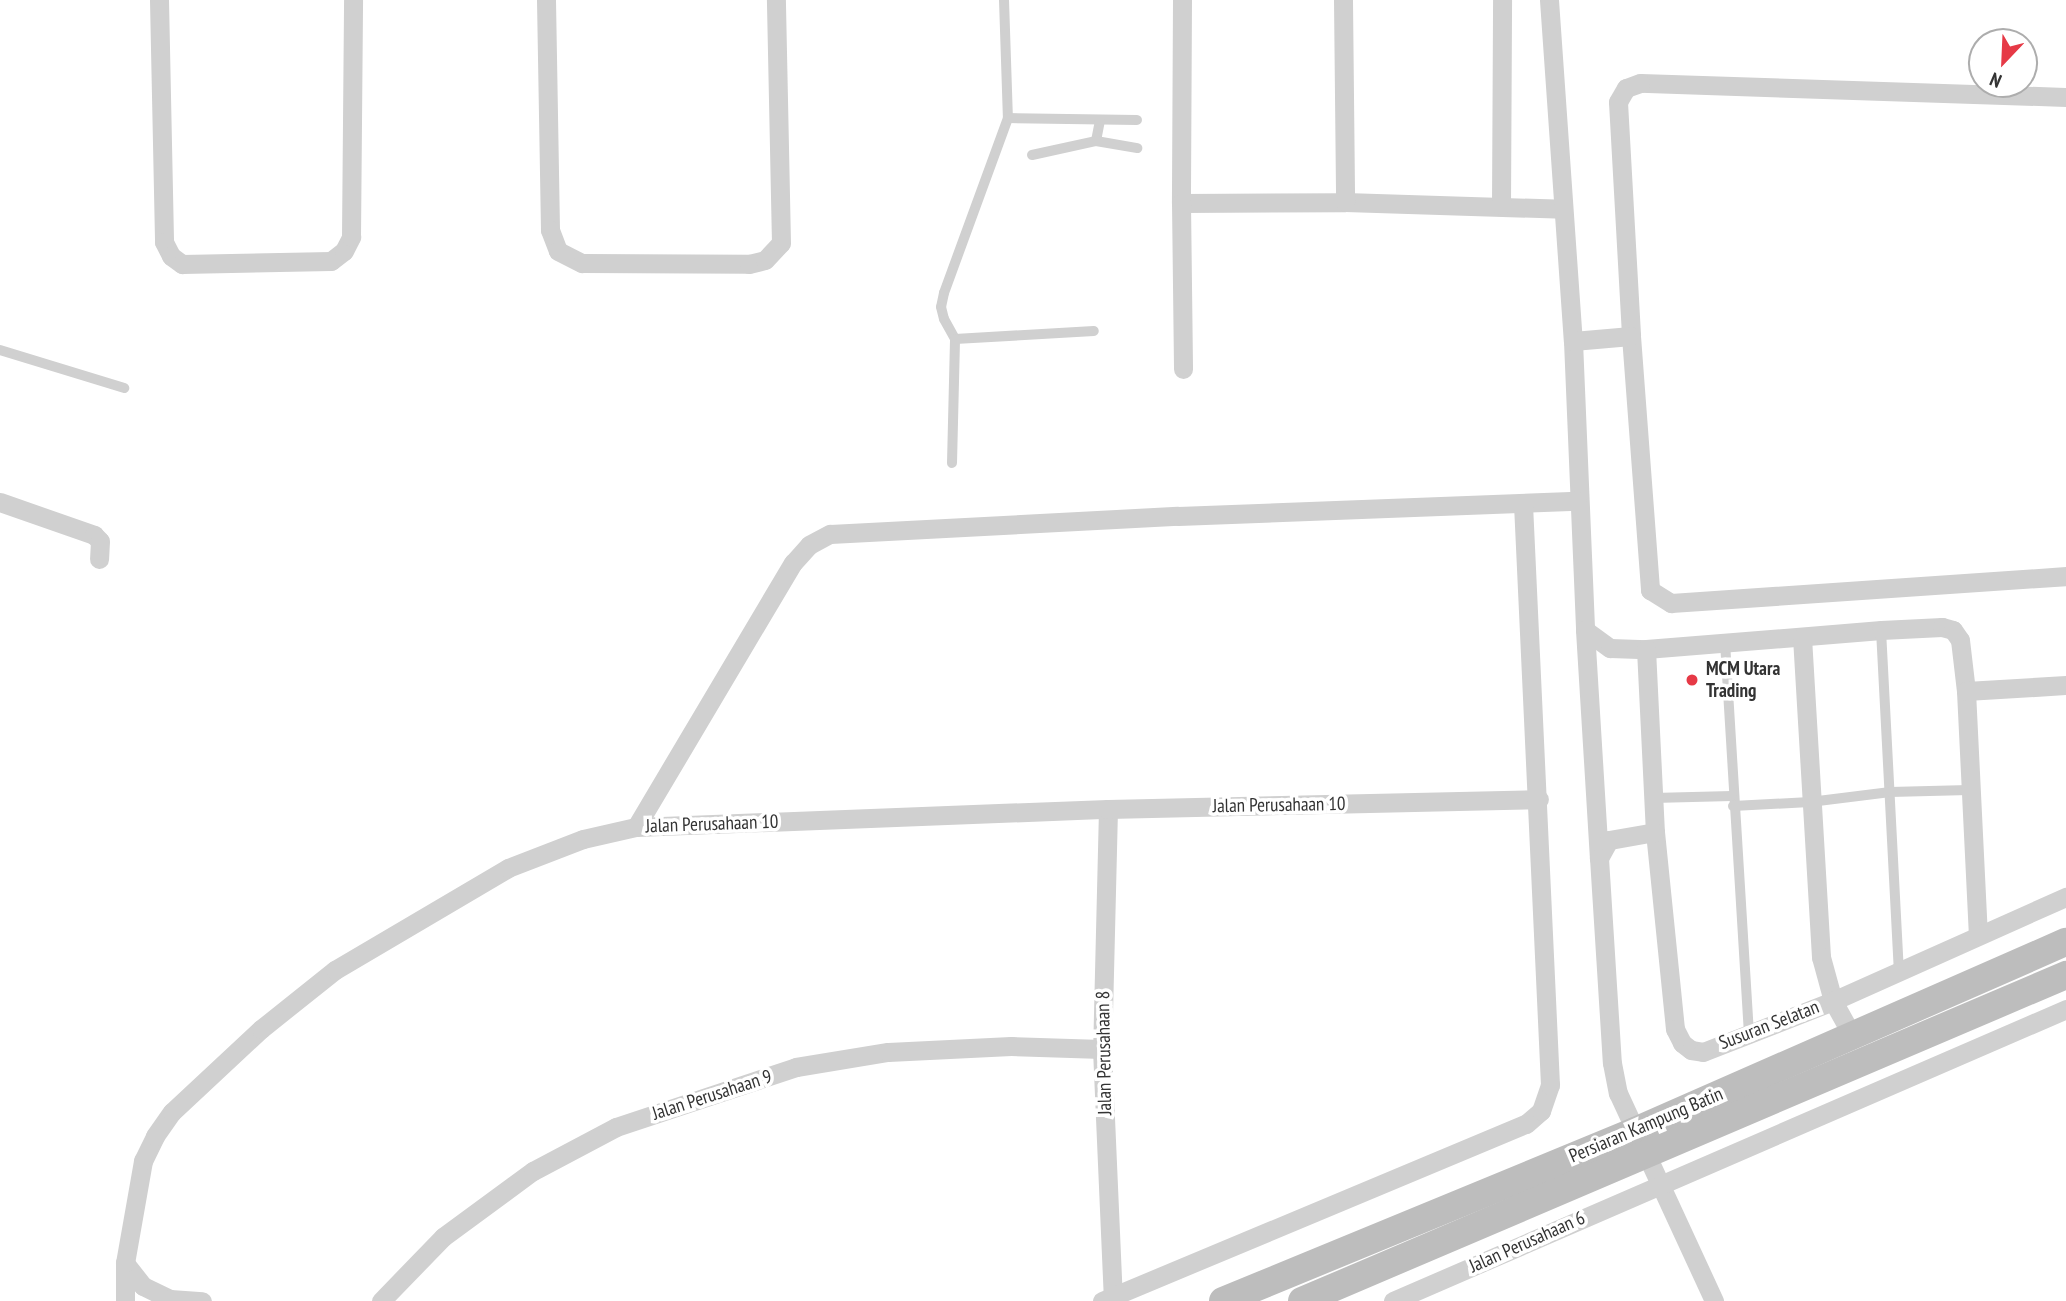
<!DOCTYPE html>
<html>
<head>
<meta charset="utf-8">
<style>
	body { margin:0 }
	#map { position:relative; width:2066px; height:1301px; overflow:hidden; background:#fff; font-family:"PT Sans Narrow",sans-serif }
	div>[style] { position:absolute }
	.lane>* { height:10px; margin:-5px; padding:0 5px; transform-origin:5px; border-radius:5px; background:#d0d0d0 }
	.street>* { height:19px; margin:-9.5px; padding:0 9.5px; transform-origin:9.5px; border-radius:9.5px; background:#d0d0d0 }
	.secondary>* { height:28px; margin:-14px; padding:0 14px; transform-origin:14px; border-radius:14px; background:#bdbdbd }
	.dots>* { width:19px; height:19px; translate:-50% -50%; box-sizing:border-box; border:4px solid #fff; border-radius:50% }
	span { translate:-50% -50%; white-space:nowrap; text-align:center; line-height:1.15; -webkit-text-stroke:7px #fff; paint-order:stroke }
	.poi-label { font-size:19px; color:#333; font-weight:700 }
	.left { translate:0 -50%; text-align:left }
	.street-label { font-size:19px; color:#333 }
	.north { position:absolute; left:1968px; top:28px; width:70px; height:70px; box-sizing:border-box; background:#fff; border:2px solid #adadad; border-radius:50%; rotate:203deg; font-size:19px; font-weight:700; line-height:28px; text-align:center; color:#333 }
	.north::after { content:''; display:block; margin:auto; width:24px; height:32px; background:#e63946; clip-path:polygon(50% 0,100% 100%,50% 72%,0 100%) }
</style>
</head>
<body>
<div id="map">
	<div class="lane">
		<i style="left:1004px;top:0;width:118px;rotate:88.1deg"></i>
		<i style="left:1008px;top:118px;width:186px;rotate:110.1deg"></i>
		<i style="left:944px;top:293px;width:14px;rotate:102deg"></i>
		<i style="left:941px;top:307px;width:12px;rotate:76deg"></i>
		<i style="left:944px;top:319px;width:23px;rotate:61deg"></i>
		<i style="left:955px;top:339px;width:139px;rotate:-3.3deg"></i>
		<i style="left:1008px;top:118px;width:129px;rotate:0.9deg"></i>
		<i style="left:1096px;top:141px;width:20px;rotate:-79deg"></i>
		<i style="left:1032px;top:155px;width:66px;rotate:-12.3deg"></i>
		<i style="left:1096px;top:141px;width:42px;rotate:9.7deg"></i>
		<i style="left:0;top:350px;width:130px;rotate:17deg"></i>
		<i style="left:952px;top:463px;width:124px;rotate:-88.6deg"></i>
		<i style="left:1881px;top:630px;width:341px;rotate:87deg"></i>
		<i style="left:1725px;top:642px;width:391px;rotate:86.5deg"></i>
		<i style="left:1653px;top:798px;width:79px;rotate:-1.5deg"></i>
		<i style="left:1733px;top:806px;width:77px;rotate:-3deg"></i>
		<i style="left:1810px;top:802px;width:81px;rotate:-7.1deg"></i>
		<i style="left:1890px;top:792px;width:79px;rotate:-1.5deg"></i>
	</div>
	<div class="street">
		<i style="left:159px;top:0;width:242px;rotate:88.8deg"></i>
		<i style="left:164px;top:242px;width:16px;rotate:63deg"></i>
		<i style="left:171px;top:256px;width:14px;rotate:36deg"></i>
		<i style="left:182px;top:264px;width:149px;rotate:-1.2deg"></i>
		<i style="left:331px;top:261px;width:16px;rotate:-38deg"></i>
		<i style="left:344px;top:251px;width:16px;rotate:-63deg"></i>
		<i style="left:351px;top:237px;width:237px;rotate:-89.5deg"></i>
		<i style="left:546px;top:0;width:230px;rotate:89deg"></i>
		<i style="left:550px;top:230px;width:22px;rotate:69deg"></i>
		<i style="left:558px;top:251px;width:27px;rotate:27deg"></i>
		<i style="left:582px;top:263px;width:167px;rotate:0.3deg"></i>
		<i style="left:749px;top:264px;width:16px;rotate:-14deg"></i>
		<i style="left:765px;top:260px;width:23px;rotate:-47deg"></i>
		<i style="left:781px;top:243px;width:243px;rotate:-91.2deg"></i>
		<i style="left:1182px;top:0;width:203px;rotate:90.3deg"></i>
		<i style="left:1181px;top:203px;width:164px;rotate:-0.3deg"></i>
		<i style="left:1345px;top:202px;width:218px;rotate:1.8deg"></i>
		<i style="left:1343px;top:0;width:202px;rotate:89.4deg"></i>
		<i style="left:1549px;top:0;width:342px;rotate:86deg"></i>
		<i style="left:1573px;top:341px;width:289px;rotate:87.6deg"></i>
		<i style="left:1585px;top:630px;width:31px;rotate:36deg"></i>
		<i style="left:1610px;top:648px;width:36px;rotate:2deg"></i>
		<i style="left:1646px;top:649px;width:236px;rotate:-4.6deg"></i>
		<i style="left:1881px;top:630px;width:61px;rotate:-2.8deg"></i>
		<i style="left:1942px;top:627px;width:11px;rotate:15deg"></i>
		<i style="left:1953px;top:630px;width:12px;rotate:55deg"></i>
		<i style="left:1960px;top:640px;width:51px;rotate:83.3deg"></i>
		<i style="left:1966px;top:691px;width:244px;rotate:87.2deg"></i>
		<i style="left:2066px;top:97px;width:426px;rotate:-178.1deg"></i>
		<i style="left:1640px;top:83px;width:15px;rotate:160deg"></i>
		<i style="left:1626px;top:88px;width:16px;rotate:120deg"></i>
		<i style="left:1618px;top:102px;width:234px;rotate:86.8deg"></i>
		<i style="left:1631px;top:336px;width:255px;rotate:85.7deg"></i>
		<i style="left:1650px;top:590px;width:25px;rotate:32deg"></i>
		<i style="left:1671px;top:603px;width:396px;rotate:-3.9deg"></i>
		<i style="left:1181px;top:203px;width:166px;rotate:89.3deg"></i>
		<i style="left:1501px;top:205px;width:205px;rotate:-89.7deg"></i>
		<i style="left:1573px;top:341px;width:58px;rotate:-4.9deg"></i>
		<i style="left:0;top:502px;width:100px;rotate:19.3deg"></i>
		<i style="left:94px;top:535px;width:8px;rotate:45deg"></i>
		<i style="left:100px;top:541px;width:18px;rotate:93deg"></i>
		<i style="left:1585px;top:630px;width:227px;rotate:86.5deg"></i>
		<i style="left:1802px;top:637px;width:321px;rotate:86.6deg"></i>
		<i style="left:1821px;top:957px;width:46px;rotate:74.7deg"></i>
		<i style="left:1833px;top:1001px;width:38px;rotate:61deg"></i>
		<i style="left:1646px;top:649px;width:183px;rotate:87.2deg"></i>
		<i style="left:1655px;top:832px;width:198px;rotate:84.2deg"></i>
		<i style="left:1675px;top:1029px;width:16px;rotate:63deg"></i>
		<i style="left:1682px;top:1043px;width:11px;rotate:38deg"></i>
		<i style="left:1691px;top:1050px;width:12px;rotate:9deg"></i>
		<i style="left:1703px;top:1052px;width:140px;rotate:-21.4deg"></i>
		<i style="left:1833px;top:1001px;width:255px;rotate:-24.1deg"></i>
		<i style="left:1966px;top:691px;width:100px;rotate:-3.4deg"></i>
		<i style="left:1108px;top:809px;width:240px;rotate:91.4deg"></i>
		<i style="left:1102px;top:1049px;width:252px;rotate:87.5deg"></i>
		<i style="left:636px;top:827px;width:307px;rotate:-59.3deg"></i>
		<i style="left:793px;top:563px;width:24px;rotate:-48deg"></i>
		<i style="left:809px;top:545px;width:24px;rotate:-28deg"></i>
		<i style="left:830px;top:534px;width:348px;rotate:-3deg"></i>
		<i style="left:1178px;top:516px;width:399px;rotate:-2.2deg"></i>
		<i style="left:1655px;top:832px;width:47px;rotate:170.1deg"></i>
		<i style="left:1609px;top:840px;width:21px;rotate:119deg"></i>
		<i style="left:1599px;top:858px;width:205px;rotate:86.4deg"></i>
		<i style="left:1612px;top:1063px;width:31px;rotate:79deg"></i>
		<i style="left:1618px;top:1093px;width:229px;rotate:65.2deg"></i>
		<i style="left:125px;top:1263px;width:29px;rotate:52deg"></i>
		<i style="left:143px;top:1286px;width:30px;rotate:26deg"></i>
		<i style="left:170px;top:1299px;width:32px;rotate:4deg"></i>
		<i style="left:125px;top:1301px;width:38px;rotate:-90deg"></i>
		<i style="left:125px;top:1263px;width:104px;rotate:-80deg"></i>
		<i style="left:143px;top:1161px;width:28px;rotate:-64deg"></i>
		<i style="left:155px;top:1136px;width:29px;rotate:-55deg"></i>
		<i style="left:172px;top:1112px;width:122px;rotate:-43deg"></i>
		<i style="left:261px;top:1029px;width:95px;rotate:-38.6deg"></i>
		<i style="left:335px;top:970px;width:201px;rotate:-30.5deg"></i>
		<i style="left:508px;top:868px;width:80px;rotate:-21.1deg"></i>
		<i style="left:583px;top:839px;width:54px;rotate:-12.8deg"></i>
		<i style="left:636px;top:827px;width:472px;rotate:-2.2deg"></i>
		<i style="left:1108px;top:809px;width:431px;rotate:-1.3deg"></i>
		<i style="left:381px;top:1301px;width:89px;rotate:-45.9deg"></i>
		<i style="left:443px;top:1237px;width:112px;rotate:-36.3deg"></i>
		<i style="left:533px;top:1171px;width:94px;rotate:-27.9deg"></i>
		<i style="left:616px;top:1127px;width:190px;rotate:-18.4deg"></i>
		<i style="left:796px;top:1067px;width:93px;rotate:-9.3deg"></i>
		<i style="left:888px;top:1052px;width:123px;rotate:-2.8deg"></i>
		<i style="left:1011px;top:1046px;width:91px;rotate:1.9deg"></i>
		<i style="left:1102px;top:1301px;width:459px;rotate:-22.7deg"></i>
		<i style="left:1526px;top:1124px;width:20px;rotate:-41deg"></i>
		<i style="left:1541px;top:1111px;width:28px;rotate:-71deg"></i>
		<i style="left:1550px;top:1085px;width:582px;rotate:-92.66deg"></i>
		<i style="left:1393px;top:1301px;width:734px;rotate:-23.45deg"></i>
	</div>
	<div class="secondary">
		<i style="left:1223px;top:1301px;width:446px;rotate:-22.4deg"></i>
		<i style="left:1635px;top:1131px;width:471px;rotate:-23.7deg"></i>
		<i style="left:1302px;top:1301px;width:831px;rotate:-23.11deg"></i>
	</div>
	<div class="dots">
		<i style="left:1692px;top:680px;background:#e63946"></i>
	</div>
	<div class="poi-label">
		<span class="left" style="left:1706px;top:680px">MCM Utara<br>Trading</span>
	</div>
	<div class="street-label">
		<span style="left:1279px;top:805px;rotate:-1deg">Jalan Perusahaan 10</span>
		<span style="left:712px;top:824px;rotate:-2deg">Jalan Perusahaan 10</span>
		<span style="left:1769px;top:1025px;rotate:-21deg">Susuran Selatan</span>
		<span style="left:1104px;top:1053px;rotate:-91deg">Jalan Perusahaan 8</span>
		<span style="left:712px;top:1095px;rotate:-18deg">Jalan Perusahaan 9</span>
		<span style="left:1646px;top:1125px;rotate:-23deg">Persiaran Kampung Batin</span>
		<span style="left:1527px;top:1242px;rotate:-24deg">Jalan Perusahaan 6</span>
	</div>
	<div class="north">N</div>
</div>
</body>
</html>
